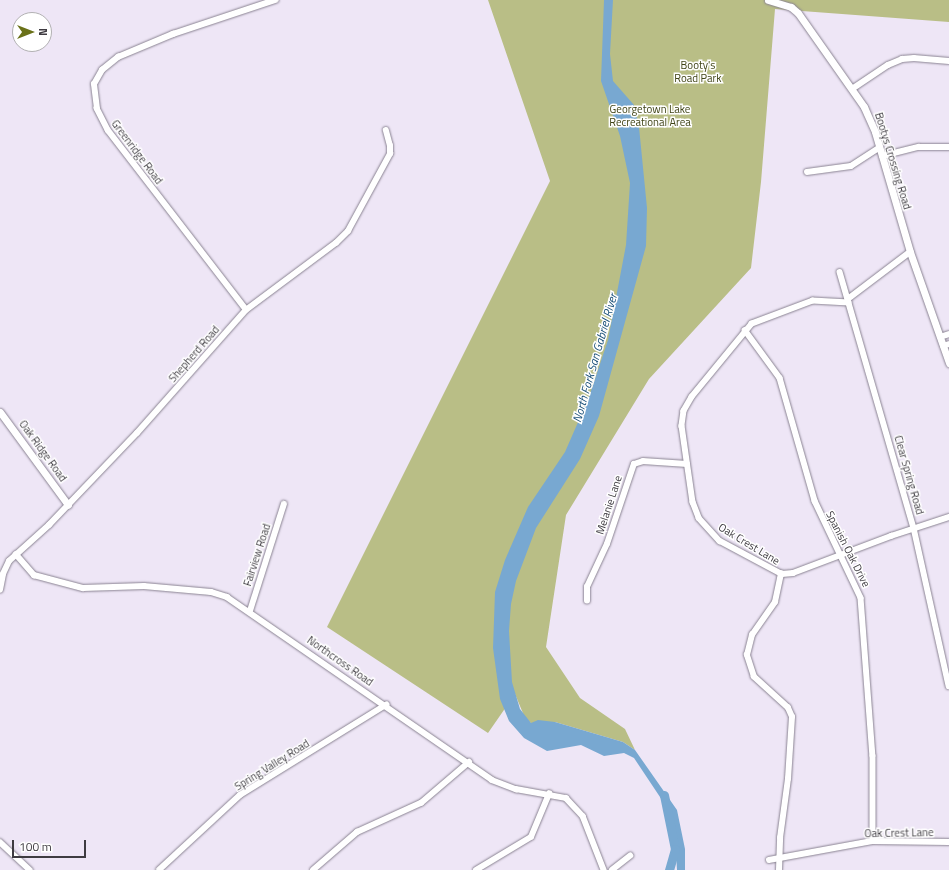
<!DOCTYPE html>
<html>
<head>
<meta charset="utf-8">
<style>
	body { margin:0 }
	#map { position:relative; width:949px; height:870px; overflow:hidden; background:#eee6f6; font-family:"Titillium Web",sans-serif }
	div>[style] { position:absolute }
	.green>* { inset:0; background:#b9be86 }
	.water>* { inset:0; background:#78a8d1 }
	.river>* { height:9px; margin:-4.5px; padding:0 4.5px; transform-origin:4.5px; border-radius:4.5px; background:#78a8d1 }
	.roads { filter:drop-shadow(0 0 1px #8a8392) drop-shadow(0 0 1px #8a8392) }
	.minor>* { height:5.5px; margin:-2.75px; padding:0 2.75px; transform-origin:2.75px; border-radius:2.75px; background:#fff }
	.tertiary>* { height:7px; margin:-3.5px; padding:0 3.5px; transform-origin:3.5px; border-radius:3.5px; background:#fff }
	span { translate:-50% -50%; white-space:nowrap; text-align:center; line-height:1.15; -webkit-text-stroke:3px #fff; paint-order:stroke }
	.park-label { font-size:11px; color:#404417 }
	.street-label { font-size:11px; color:#3e3b41 }
	.water-label { font-size:12px; color:#1a5078; font-style:italic }
	.north { position:absolute; left:12px; top:12px; width:40px; height:40px; box-sizing:border-box; background:#fff; border:1px solid #b2b1b3; border-radius:50%; rotate:90deg; font-size:11px; font-weight:700; line-height:16px; text-align:center; color:#3e3b41 }
	.north::after { content:''; display:block; margin:auto; width:14px; height:18px; background:#6a7119; clip-path:polygon(50% 0,100% 100%,50% 72%,0 100%) }
	.scale { position:absolute; left:12px; top:840px; width:74px; height:18px; box-sizing:border-box; border:2px solid #3e3b41; border-top:0; padding-left:5px; font-size:12px; line-height:14px; white-space:nowrap; color:#3e3b41; -webkit-text-stroke:3px #fff; paint-order:stroke }
</style>
</head>
<body>
<div id="map">
	<div class="green">
		<i style="clip-path:polygon(488px 0,949px 0,949px 22px,775px 9px,761px 182px,751px 268px,649px 379px,566px 515px,546px 647px,580px 698px,625px 729px,635px 750px,623px 742px,555px 722px,532px 724px,525px 718px,515px 694px,488px 733px,327px 627px,550px 181px)"></i>
	</div>
	<div class="water">
		<i style="clip-path:polygon(604px 0,613px 0,610px 54px,613px 81px,634px 105px,639px 127px,647px 208px,646px 246px,599px 416px,580px 459px,536px 528px,516px 581px,511px 604px,509px 631px,512px 682px,520px 709px,531px 723px,538px 720px,555px 722px,623px 742px,635px 750px,677px 810px,685px 849px,685px 870px,677px 870px,675px 835px,670px 812px,634px 758px,624px 753px,604px 756px,581px 745px,547px 751px,524px 738px,509px 721px,500px 699px,493px 648px,495px 592px,505px 560px,528px 507px,565px 452px,589px 397px,608px 340px,626px 245px,630px 183px,620px 136px,601px 81px)"></i>
	</div>
	<div class="river">
		<i style="left:664px;top:795px;width:55px;rotate:78.5deg"></i>
		<i style="left:675px;top:849px;width:22px;rotate:106deg"></i>
	</div>
	<div class="roads">
		<div class="minor">
			<i style="left:852px;top:89px;width:43px;rotate:-33.7deg"></i>
			<i style="left:888px;top:65px;width:15px;rotate:-23deg"></i>
			<i style="left:902px;top:59px;width:12px;rotate:-5deg"></i>
			<i style="left:914px;top:58px;width:35px;rotate:5deg"></i>
			<i style="left:882px;top:156px;width:38px;rotate:-14deg"></i>
			<i style="left:919px;top:147px;width:30px"></i>
			<i style="left:807px;top:172px;width:44px;rotate:-7.8deg"></i>
			<i style="left:851px;top:166px;width:33px;rotate:-33deg"></i>
			<i style="left:840px;top:272px;width:266px;rotate:73.9deg"></i>
			<i style="left:914px;top:528px;width:162px;rotate:77.5deg"></i>
			<i style="left:848px;top:299px;width:78px;rotate:-37.2deg"></i>
			<i style="left:849px;top:303px;width:36px;rotate:-177deg"></i>
			<i style="left:813px;top:301px;width:65px;rotate:159.3deg"></i>
			<i style="left:752px;top:324px;width:94px;rotate:129.4deg"></i>
			<i style="left:692px;top:397px;width:16px;rotate:120deg"></i>
			<i style="left:684px;top:411px;width:15px;rotate:98deg"></i>
			<i style="left:682px;top:426px;width:77px;rotate:81.8deg"></i>
			<i style="left:693px;top:502px;width:17px;rotate:69deg"></i>
			<i style="left:699px;top:518px;width:31px;rotate:48deg"></i>
			<i style="left:720px;top:541px;width:70px;rotate:28deg"></i>
			<i style="left:782px;top:574px;width:11px;rotate:-5deg"></i>
			<i style="left:793px;top:573px;width:105px;rotate:-20.7deg"></i>
			<i style="left:891px;top:536px;width:61px;rotate:-18.1deg"></i>
			<i style="left:246px;top:310px;width:226px;rotate:-127.6deg"></i>
			<i style="left:108px;top:131px;width:25px;rotate:-117deg"></i>
			<i style="left:97px;top:109px;width:25px;rotate:-97deg"></i>
			<i style="left:94px;top:84px;width:16px;rotate:-60deg"></i>
			<i style="left:102px;top:70px;width:21px;rotate:-39deg"></i>
			<i style="left:118px;top:57px;width:60px;rotate:-22.7deg"></i>
			<i style="left:173px;top:34px;width:108px;rotate:-18.4deg"></i>
			<i style="left:745px;top:330px;width:59px;rotate:53.9deg"></i>
			<i style="left:780px;top:378px;width:128px;rotate:74.1deg"></i>
			<i style="left:815px;top:501px;width:107px;rotate:64.6deg"></i>
			<i style="left:861px;top:598px;width:158px;rotate:85.7deg"></i>
			<i style="left:873px;top:756px;width:85px;rotate:90deg"></i>
			<i style="left:940px;top:337px;width:9px;rotate:-18deg"></i>
			<i style="left:943px;top:346px;width:6px;rotate:-18deg"></i>
			<i style="left:16px;top:554px;width:28px;rotate:49deg"></i>
			<i style="left:34px;top:575px;width:51px;rotate:14.9deg"></i>
			<i style="left:83px;top:588px;width:61px;rotate:-1.9deg"></i>
			<i style="left:144px;top:586px;width:67px;rotate:5.1deg"></i>
			<i style="left:211px;top:592px;width:17px;rotate:17deg"></i>
			<i style="left:227px;top:597px;width:322px;rotate:34.6deg"></i>
			<i style="left:492px;top:780px;width:26px;rotate:21deg"></i>
			<i style="left:516px;top:789px;width:51px;rotate:10.2deg"></i>
			<i style="left:566px;top:798px;width:25px;rotate:47deg"></i>
			<i style="left:583px;top:816px;width:58px;rotate:68.7deg"></i>
			<i style="left:0;top:590px;width:16px;rotate:-79deg"></i>
			<i style="left:3px;top:574px;width:14px;rotate:-65deg"></i>
			<i style="left:9px;top:561px;width:54px;rotate:-42deg"></i>
			<i style="left:49px;top:525px;width:127px;rotate:-46.3deg"></i>
			<i style="left:137px;top:433px;width:164px;rotate:-48.5deg"></i>
			<i style="left:246px;top:310px;width:112px;rotate:-36.7deg"></i>
			<i style="left:336px;top:243px;width:17px;rotate:-45deg"></i>
			<i style="left:348px;top:231px;width:88px;rotate:-61.4deg"></i>
			<i style="left:390px;top:154px;width:8px;rotate:-90deg"></i>
			<i style="left:390px;top:146px;width:16px;rotate:-105deg"></i>
			<i style="left:587px;top:601px;width:14px;rotate:-90deg"></i>
			<i style="left:587px;top:587px;width:47px;rotate:-65.1deg"></i>
			<i style="left:607px;top:544px;width:84px;rotate:-71.4deg"></i>
			<i style="left:634px;top:464px;width:9px;rotate:-18deg"></i>
			<i style="left:643px;top:461px;width:44px;rotate:3.9deg"></i>
			<i style="left:250px;top:611px;width:112px;rotate:-72.4deg"></i>
			<i style="left:0;top:842px;width:41px;rotate:43deg"></i>
			<i style="left:769px;top:860px;width:106px;rotate:-10.4deg"></i>
			<i style="left:873px;top:841px;width:76px;rotate:0.8deg"></i>
			<i style="left:159px;top:870px;width:110px;rotate:-42.8deg"></i>
			<i style="left:240px;top:795px;width:172px;rotate:-31.7deg"></i>
			<i style="left:313px;top:870px;width:58px;rotate:-40.8deg"></i>
			<i style="left:357px;top:832px;width:70px;rotate:-24.4deg"></i>
			<i style="left:421px;top:803px;width:63px;rotate:-40.5deg"></i>
			<i style="left:476px;top:870px;width:64px;rotate:-31deg"></i>
			<i style="left:531px;top:837px;width:47px;rotate:-67.3deg"></i>
			<i style="left:612px;top:870px;width:23px;rotate:-38deg"></i>
			<i style="left:779px;top:870px;width:32px;rotate:-88deg"></i>
			<i style="left:780px;top:838px;width:60px;rotate:-82.3deg"></i>
			<i style="left:788px;top:779px;width:62px;rotate:-86.3deg"></i>
			<i style="left:792px;top:717px;width:10px;rotate:-114deg"></i>
			<i style="left:788px;top:708px;width:46px;rotate:-137.6deg"></i>
			<i style="left:754px;top:677px;width:23px;rotate:-108deg"></i>
			<i style="left:747px;top:655px;width:21px;rotate:-76deg"></i>
			<i style="left:752px;top:635px;width:40px;rotate:-55.1deg"></i>
			<i style="left:775px;top:602px;width:29px;rotate:-78deg"></i>
		</div>
		<div class="tertiary">
			<i style="left:768px;top:0;width:24px;rotate:17deg"></i>
			<i style="left:791px;top:7px;width:9px;rotate:41deg"></i>
			<i style="left:798px;top:13px;width:115px;rotate:54.9deg"></i>
			<i style="left:864px;top:107px;width:27px;rotate:66deg"></i>
			<i style="left:875px;top:132px;width:125px;rotate:73.7deg"></i>
			<i style="left:910px;top:252px;width:118px;rotate:70.6deg"></i>
			<i style="left:0;top:412px;width:115px;rotate:53.8deg"></i>
		</div>
	</div>
	<div class="park-label">
		<span style="left:698px;top:72px">Booty's<br>Road Park</span>
		<span style="left:650px;top:116px">Georgetown Lake<br>Recreational Area</span>
	</div>
	<div class="street-label">
		<span style="left:137px;top:152px;rotate:53deg">Greenridge Road</span>
		<span style="left:893px;top:161px;rotate:73deg">Bootys Crossing Road</span>
		<span style="left:194px;top:354px;rotate:-49deg">Shepherd Road</span>
		<span style="left:43px;top:451px;rotate:54deg">Oak Ridge Road</span>
		<span style="left:909px;top:475px;rotate:74deg">Clear Spring Road</span>
		<span style="left:609px;top:505px;rotate:-72deg">Melanie Lane</span>
		<span style="left:749px;top:544px;rotate:31deg">Oak Crest Lane</span>
		<span style="left:848px;top:549px;rotate:63deg">Spanish Oak Drive</span>
		<span style="left:257px;top:555px;rotate:-72deg">Fairview Road</span>
		<span style="left:340px;top:661px;rotate:35deg">Northcross Road</span>
		<span style="left:272px;top:765px;rotate:-32deg">Spring Valley Road</span>
		<span style="left:899px;top:833px;rotate:-1deg">Oak Crest Lane</span>
	</div>
	<div class="water-label">
		<span style="left:595px;top:358px;rotate:-74deg">North Fork San Gabriel River</span>
	</div>
	<div class="north">N</div>
	<div class="scale">100 m</div>
</div>
</body>
</html>
